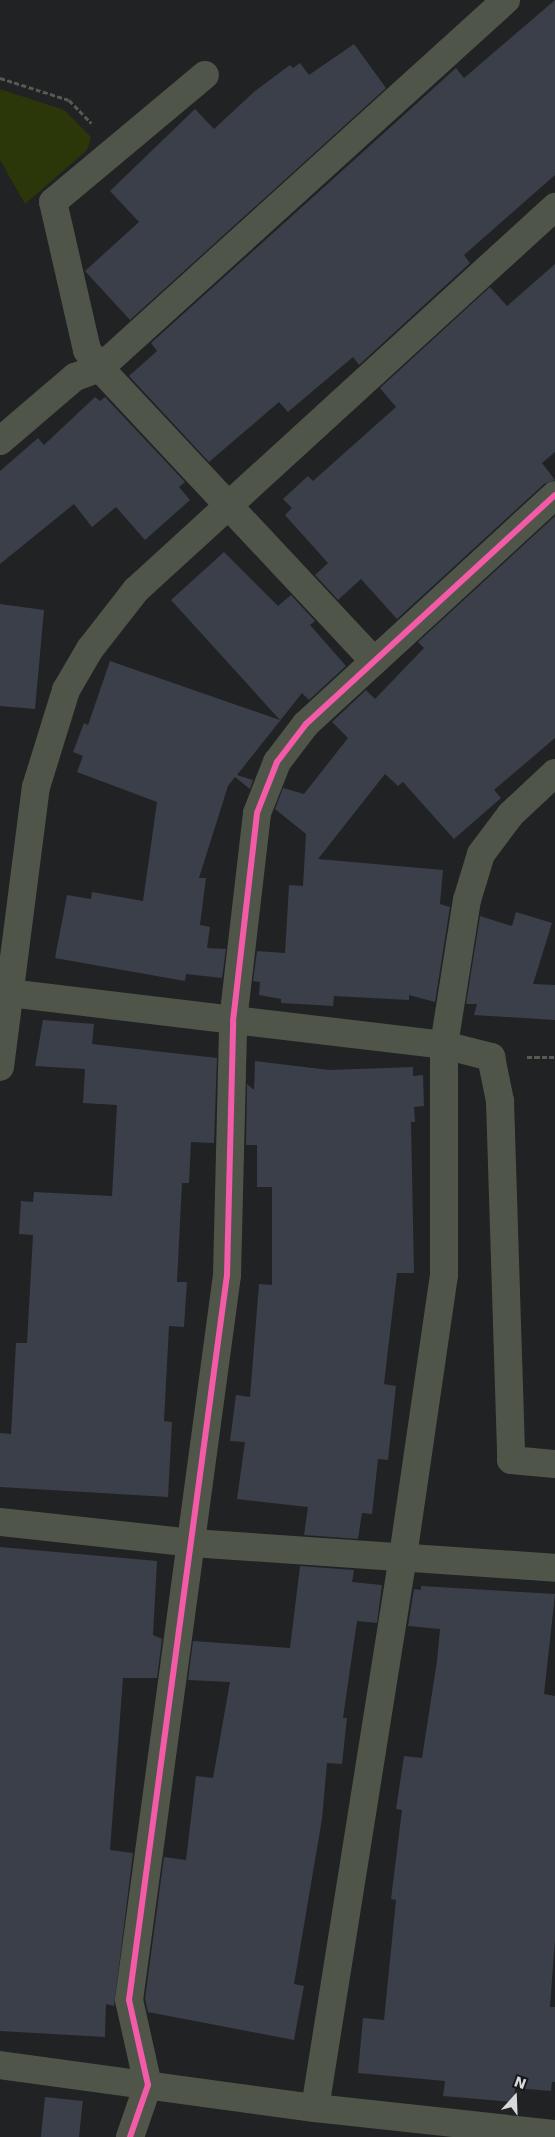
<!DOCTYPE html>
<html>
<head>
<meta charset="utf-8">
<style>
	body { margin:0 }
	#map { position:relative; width:555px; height:2137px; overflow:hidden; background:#212223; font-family:"DejaVu Sans",sans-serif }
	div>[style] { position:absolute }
	.green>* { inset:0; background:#2b3708 }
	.building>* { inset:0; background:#3b3f4a; transform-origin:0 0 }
	.path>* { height:3px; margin-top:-1.5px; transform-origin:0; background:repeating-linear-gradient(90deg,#575952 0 5px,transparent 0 7.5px) }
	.minor>* { height:28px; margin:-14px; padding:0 14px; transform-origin:14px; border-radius:14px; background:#505549 }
	.cycleway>* { height:6px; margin:-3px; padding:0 3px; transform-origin:3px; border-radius:3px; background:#f35aa7 }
	span { translate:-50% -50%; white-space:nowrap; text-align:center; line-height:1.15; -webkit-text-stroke:5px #17181b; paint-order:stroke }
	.north { position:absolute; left:490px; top:2072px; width:50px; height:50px; -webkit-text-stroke:4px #17181b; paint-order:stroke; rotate:20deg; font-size:14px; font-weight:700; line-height:20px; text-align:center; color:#d8d9db }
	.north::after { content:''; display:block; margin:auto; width:18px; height:22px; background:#d8d9db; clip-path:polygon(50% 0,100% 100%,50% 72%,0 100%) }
</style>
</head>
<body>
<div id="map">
	<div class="green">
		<i style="clip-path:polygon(0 89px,64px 110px,91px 137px,87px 150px,25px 204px,0 160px)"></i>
	</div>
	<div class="building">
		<i style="clip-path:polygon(555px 0,555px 175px,464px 255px,470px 263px,359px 365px,353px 357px,288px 412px,279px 402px,209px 462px,129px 376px,157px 351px,151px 343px,456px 68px,464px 78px)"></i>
		<i style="clip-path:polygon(354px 44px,386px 88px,130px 320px,85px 271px,139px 222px,110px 191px,195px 109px,214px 129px,255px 91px,290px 65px,293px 68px,300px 63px,309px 75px)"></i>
		<i style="clip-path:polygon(555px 264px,555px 452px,542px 463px,555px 480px,544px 484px,397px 619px,361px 579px,338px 600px,315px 575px,328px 563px,285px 515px,292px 508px,283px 499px,308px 476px,313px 481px,396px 407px,380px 388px,490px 287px,507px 306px)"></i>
		<i style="clip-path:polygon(95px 397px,100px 401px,105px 397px,185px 482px,179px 487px,190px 500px,145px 540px,116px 507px,92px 527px,74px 504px,0 564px,0 471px,38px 438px,44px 445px)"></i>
		<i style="clip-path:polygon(555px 516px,555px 738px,494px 790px,501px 798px,454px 839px,403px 782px,398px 786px,385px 774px,318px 859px,443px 870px,440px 904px,450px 907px,435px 1002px,409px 995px,409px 1000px,334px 996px,333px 1006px,281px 1003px,281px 999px,259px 995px,260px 982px,253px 981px,257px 951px,285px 953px,289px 885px,303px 886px,306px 834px,275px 809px,283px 788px,304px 794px,348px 738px,332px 722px,366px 690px,375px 699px,424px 648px,418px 642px)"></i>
		<i style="clip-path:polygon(224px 552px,278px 606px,291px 595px,315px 621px,310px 625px,346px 666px,309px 700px,302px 693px,237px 775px,253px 780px,250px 789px,235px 777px,228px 786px,199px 878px,206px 878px,200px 925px,210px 927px,207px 948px,226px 949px,222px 978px,186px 974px,185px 981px,55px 958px,67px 895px,91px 899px,92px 892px,143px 901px,157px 802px,77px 772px,83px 756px,73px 752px,84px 723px,88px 725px,110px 661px,280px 720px,171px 600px)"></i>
		<i style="clip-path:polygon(0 604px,44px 610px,35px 709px,0 706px)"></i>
		<i style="clip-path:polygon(516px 912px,552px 923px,533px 984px,555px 985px,555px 1020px,474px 1015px,477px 1004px,466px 1004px,480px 916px,512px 926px)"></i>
		<i style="clip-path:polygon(43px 1020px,94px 1024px,92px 1044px,217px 1058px,214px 1143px,191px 1142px,189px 1183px,182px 1183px,177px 1282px,187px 1282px,184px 1327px,169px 1326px,164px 1421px,172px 1422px,168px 1497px,0 1487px,0 1433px,11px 1434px,16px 1343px,27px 1343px,33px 1235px,19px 1234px,21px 1201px,33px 1202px,34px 1192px,112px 1196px,117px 1105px,83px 1103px,85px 1069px,35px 1066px)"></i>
		<i style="clip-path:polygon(255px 1061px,329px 1070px,413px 1067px,413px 1076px,423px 1075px,424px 1106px,414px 1107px,415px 1122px,411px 1122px,414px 1273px,397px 1273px,384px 1384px,396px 1386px,388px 1460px,378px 1459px,372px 1514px,362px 1513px,358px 1539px,304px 1535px,308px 1507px,237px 1499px,245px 1442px,230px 1441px,236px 1395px,250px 1397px,259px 1284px,272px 1285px,272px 1187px,257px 1187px,257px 1145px,246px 1145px,247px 1084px,254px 1090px)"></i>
		<i style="clip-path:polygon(0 1547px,157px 1561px,153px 1635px,162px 1639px,157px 1678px,123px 1678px,110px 1850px,133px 1853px,114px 2006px,106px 2004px,105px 2037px,0 2031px)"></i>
		<i style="clip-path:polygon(300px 1566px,354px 1570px,352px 1582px,382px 1585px,377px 1623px,357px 1621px,343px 1718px,347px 1718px,342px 1764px,327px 1763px,322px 1819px,294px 1984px,304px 1986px,294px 2040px,148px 2012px,145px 1999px,164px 1857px,186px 1860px,196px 1776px,213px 1778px,230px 1682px,188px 1680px,193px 1641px,290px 1648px)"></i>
		<i style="clip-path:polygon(421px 1586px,555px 1594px,544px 1694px,555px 1696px,555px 1939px,550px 2007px,555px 2007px,555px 2082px,552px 2082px,551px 2091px,515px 2088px,514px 2102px,443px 2096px,445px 2081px,358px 2073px,363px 2018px,384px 2020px,396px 1900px,391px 1899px,402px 1810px,396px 1809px,404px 1756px,422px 1758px,437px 1661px,440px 1629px,408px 1626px,414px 1589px,421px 1590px)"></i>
		<i style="left:45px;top:2097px;width:38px;height:40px;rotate:6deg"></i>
	</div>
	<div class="path">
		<i style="left:0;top:78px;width:72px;rotate:17.7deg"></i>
		<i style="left:69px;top:100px;width:32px;rotate:46deg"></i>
		<i style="left:527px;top:1057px;width:28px"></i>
	</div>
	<div class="minor">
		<i style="left:0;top:441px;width:99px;rotate:-40.5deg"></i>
		<i style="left:75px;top:377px;width:27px;rotate:-20deg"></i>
		<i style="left:100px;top:368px;width:22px;rotate:-126deg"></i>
		<i style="left:87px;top:350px;width:152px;rotate:-102.9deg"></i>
		<i style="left:53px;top:202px;width:198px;rotate:-39.9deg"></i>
		<i style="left:373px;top:660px;width:400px;rotate:-133.1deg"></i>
		<i style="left:100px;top:368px;width:548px;rotate:-42.19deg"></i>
		<i style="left:0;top:992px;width:447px;rotate:6.8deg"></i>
		<i style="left:444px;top:1045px;width:49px;rotate:14.3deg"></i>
		<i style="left:491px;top:1057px;width:45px;rotate:78.4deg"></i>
		<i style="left:500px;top:1101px;width:359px;rotate:88.2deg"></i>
		<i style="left:511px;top:1460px;width:44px;rotate:5.2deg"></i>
		<i style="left:0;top:1067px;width:282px;rotate:-82.7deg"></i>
		<i style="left:36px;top:787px;width:102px;rotate:-72.8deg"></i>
		<i style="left:66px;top:690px;width:48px;rotate:-59.7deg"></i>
		<i style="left:90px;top:649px;width:75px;rotate:-52.1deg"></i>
		<i style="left:136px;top:590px;width:568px;rotate:-42.43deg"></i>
		<i style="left:0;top:1522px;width:193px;rotate:6.2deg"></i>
		<i style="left:192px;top:1543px;width:364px;rotate:3.9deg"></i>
		<i style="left:0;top:2065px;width:318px;rotate:7.8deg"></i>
		<i style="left:315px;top:2108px;width:241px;rotate:6.2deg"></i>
		<i style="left:315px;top:2108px;width:559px;rotate:-80.94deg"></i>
		<i style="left:403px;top:1556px;width:284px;rotate:-81.7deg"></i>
		<i style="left:444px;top:1275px;width:230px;rotate:-90deg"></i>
		<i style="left:444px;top:1045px;width:147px;rotate:-81deg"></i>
		<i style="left:467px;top:900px;width:48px;rotate:-73.1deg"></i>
		<i style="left:481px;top:854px;width:50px;rotate:-53.1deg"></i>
		<i style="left:511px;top:814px;width:60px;rotate:-43deg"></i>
		<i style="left:130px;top:2137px;width:55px;rotate:-70.9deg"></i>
		<i style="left:148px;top:2085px;width:87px;rotate:-102.6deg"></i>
		<i style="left:129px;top:2000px;width:732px;rotate:-82.3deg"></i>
		<i style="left:227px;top:1275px;width:254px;rotate:-88.6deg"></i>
		<i style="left:233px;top:1021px;width:209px;rotate:-83.4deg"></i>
		<i style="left:257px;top:813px;width:55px;rotate:-68.6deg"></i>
		<i style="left:277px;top:762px;width:48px;rotate:-52.7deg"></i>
		<i style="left:306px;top:724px;width:338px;rotate:-42.6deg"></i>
	</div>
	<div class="cycleway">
		<i style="left:130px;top:2137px;width:55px;rotate:-70.9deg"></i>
		<i style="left:148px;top:2085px;width:87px;rotate:-102.6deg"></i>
		<i style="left:129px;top:2000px;width:732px;rotate:-82.3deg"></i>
		<i style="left:227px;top:1275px;width:254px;rotate:-88.6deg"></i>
		<i style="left:233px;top:1021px;width:209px;rotate:-83.4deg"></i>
		<i style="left:257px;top:813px;width:55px;rotate:-68.6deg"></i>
		<i style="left:277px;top:762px;width:48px;rotate:-52.7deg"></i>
		<i style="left:306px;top:724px;width:338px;rotate:-42.6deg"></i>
	</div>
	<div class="north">N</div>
</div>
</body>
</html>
